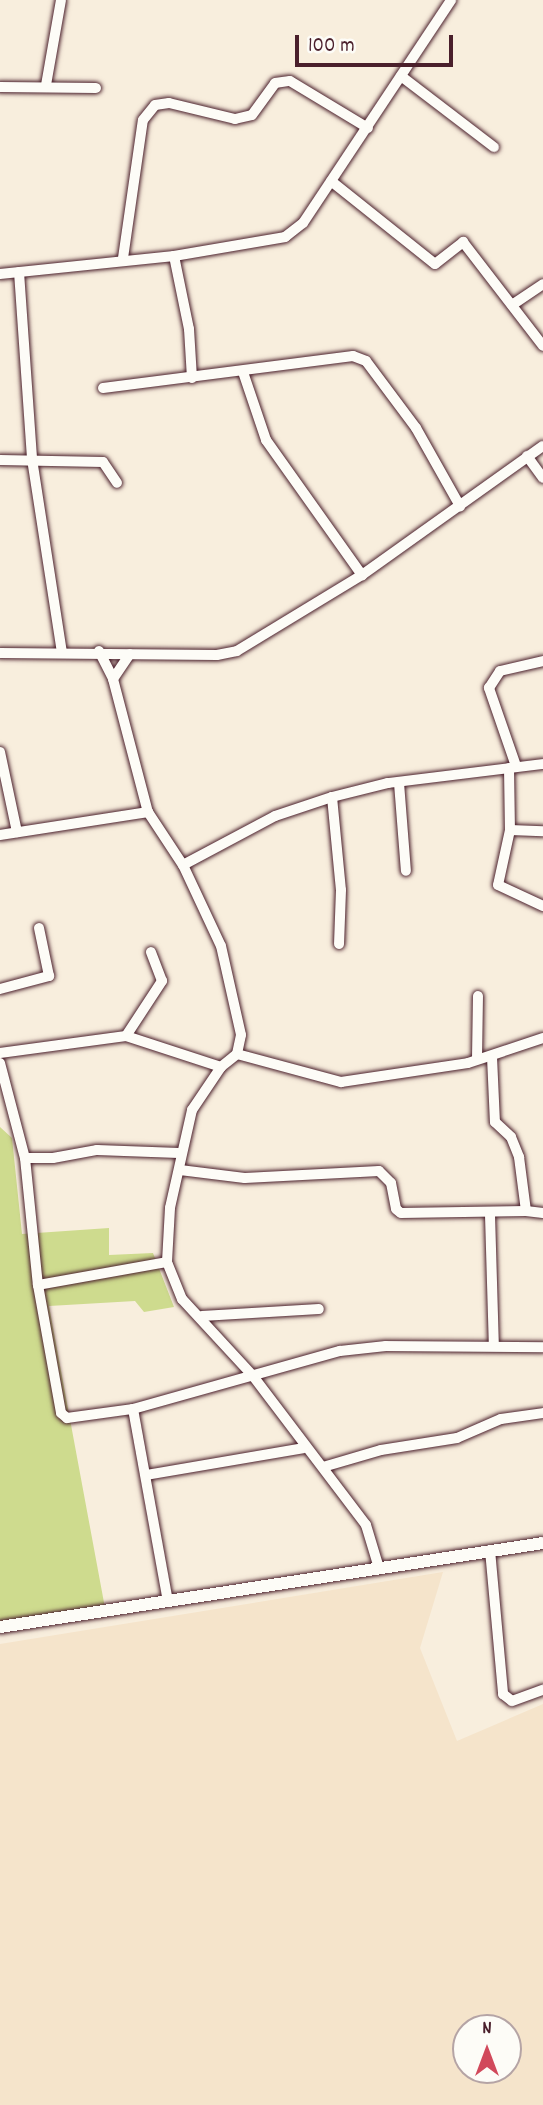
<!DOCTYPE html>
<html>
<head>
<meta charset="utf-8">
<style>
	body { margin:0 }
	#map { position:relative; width:543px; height:2105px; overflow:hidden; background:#f8eedd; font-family:Dekko,sans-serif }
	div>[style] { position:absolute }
	.built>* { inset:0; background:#f5e4cb }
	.green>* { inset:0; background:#cedb8e }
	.roads { filter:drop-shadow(0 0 2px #4a1f2b) drop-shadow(0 0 2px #4a1f2b) }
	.street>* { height:10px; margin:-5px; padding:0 5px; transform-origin:5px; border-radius:5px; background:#fdfcf7 }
	.secondary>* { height:12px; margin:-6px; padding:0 6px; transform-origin:6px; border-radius:6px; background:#fdfcf7 }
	span { translate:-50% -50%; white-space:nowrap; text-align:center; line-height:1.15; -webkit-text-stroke:5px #fdfcf7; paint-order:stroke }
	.north { position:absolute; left:452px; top:2014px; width:70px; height:70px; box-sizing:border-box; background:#fdfcf7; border:2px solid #b5a4a5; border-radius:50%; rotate:0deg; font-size:19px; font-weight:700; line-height:28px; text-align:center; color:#4a1f2b }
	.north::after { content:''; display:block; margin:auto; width:24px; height:32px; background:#d1495b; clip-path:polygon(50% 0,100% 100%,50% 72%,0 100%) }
	.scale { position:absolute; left:295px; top:35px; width:158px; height:32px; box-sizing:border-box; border:4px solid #4a1f2b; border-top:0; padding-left:9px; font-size:21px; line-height:24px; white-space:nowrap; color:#4a1f2b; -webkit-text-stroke:5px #fdfcf7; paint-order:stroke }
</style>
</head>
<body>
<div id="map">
	<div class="built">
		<i style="clip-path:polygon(evenodd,443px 1572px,420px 1648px,457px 1741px,543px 1704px,543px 2105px,0 2105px,0 1644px,443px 1572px,466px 2028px,508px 2028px,508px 2070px,466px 2070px,466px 2028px)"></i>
	</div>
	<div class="green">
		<i style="clip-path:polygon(0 1127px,12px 1138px,22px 1234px,109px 1228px,109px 1255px,153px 1253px,174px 1307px,144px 1312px,135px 1301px,49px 1306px,105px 1608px,0 1624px)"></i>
	</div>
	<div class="roads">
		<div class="street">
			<i style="left:401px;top:76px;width:117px;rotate:37.4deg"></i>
			<i style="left:46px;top:85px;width:86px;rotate:-80deg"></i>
			<i style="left:0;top:87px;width:96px;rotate:0.6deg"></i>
			<i style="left:331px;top:181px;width:133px;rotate:38.6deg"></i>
			<i style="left:435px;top:264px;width:36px;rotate:-38deg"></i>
			<i style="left:463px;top:242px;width:131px;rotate:52.4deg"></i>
			<i style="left:174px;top:256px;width:75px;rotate:78.4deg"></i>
			<i style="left:189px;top:329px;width:49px;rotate:86.5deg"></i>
			<i style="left:123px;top:258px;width:139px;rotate:-81.8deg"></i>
			<i style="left:143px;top:120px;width:19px;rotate:-51deg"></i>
			<i style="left:155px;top:105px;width:14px;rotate:-8deg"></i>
			<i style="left:169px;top:103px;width:68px;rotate:13.6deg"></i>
			<i style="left:235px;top:119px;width:17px;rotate:-13deg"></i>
			<i style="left:252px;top:115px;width:39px;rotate:-54deg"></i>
			<i style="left:275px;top:83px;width:15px;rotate:-8deg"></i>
			<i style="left:290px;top:81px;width:91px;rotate:31.1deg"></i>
			<i style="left:19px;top:272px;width:187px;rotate:86deg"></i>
			<i style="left:32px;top:459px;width:196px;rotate:81.2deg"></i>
			<i style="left:0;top:274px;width:175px;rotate:-5.9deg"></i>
			<i style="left:174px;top:256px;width:113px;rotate:-9.7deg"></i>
			<i style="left:285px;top:237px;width:23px;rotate:-38deg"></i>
			<i style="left:303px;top:223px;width:268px;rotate:-56.4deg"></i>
			<i style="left:512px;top:305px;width:37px;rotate:-34deg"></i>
			<i style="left:243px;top:372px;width:72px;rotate:71.3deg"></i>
			<i style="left:266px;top:440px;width:166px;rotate:54.6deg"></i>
			<i style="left:103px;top:388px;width:252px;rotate:-7.3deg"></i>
			<i style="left:353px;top:356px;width:14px;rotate:21deg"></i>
			<i style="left:366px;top:361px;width:84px;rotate:53.3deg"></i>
			<i style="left:416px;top:428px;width:90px;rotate:60.6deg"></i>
			<i style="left:527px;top:456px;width:27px;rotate:54deg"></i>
			<i style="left:0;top:460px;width:103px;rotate:1.1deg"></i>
			<i style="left:103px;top:462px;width:25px;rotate:56deg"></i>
			<i style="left:99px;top:651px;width:31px;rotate:63deg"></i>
			<i style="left:113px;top:679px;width:138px;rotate:75.3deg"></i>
			<i style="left:148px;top:812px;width:64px;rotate:56.6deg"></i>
			<i style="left:183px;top:865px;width:89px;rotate:64.9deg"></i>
			<i style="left:221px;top:946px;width:91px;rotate:77.3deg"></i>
			<i style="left:241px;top:1035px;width:19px;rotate:102deg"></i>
			<i style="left:237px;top:1054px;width:21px;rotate:141deg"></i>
			<i style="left:221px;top:1067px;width:52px;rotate:124deg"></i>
			<i style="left:192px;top:1110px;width:100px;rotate:102.7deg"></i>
			<i style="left:170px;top:1208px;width:54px;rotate:93.2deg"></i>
			<i style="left:167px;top:1262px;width:40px;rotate:68deg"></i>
			<i style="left:182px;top:1299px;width:105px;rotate:47.3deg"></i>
			<i style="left:253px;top:1376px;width:187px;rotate:52.8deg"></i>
			<i style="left:366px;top:1525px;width:45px;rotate:73.2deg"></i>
			<i style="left:0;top:653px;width:217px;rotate:0.5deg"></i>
			<i style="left:217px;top:655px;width:20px;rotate:-11deg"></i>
			<i style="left:237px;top:651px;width:146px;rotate:-31.3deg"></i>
			<i style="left:362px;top:575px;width:222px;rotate:-35.5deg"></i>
			<i style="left:113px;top:679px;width:30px;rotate:-56deg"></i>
			<i style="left:0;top:752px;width:82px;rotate:78deg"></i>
			<i style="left:516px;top:766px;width:83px;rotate:-109.1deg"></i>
			<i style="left:489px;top:688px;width:20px;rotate:-57deg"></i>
			<i style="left:500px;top:671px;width:44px;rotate:-13.1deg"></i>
			<i style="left:509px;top:768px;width:62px;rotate:89.1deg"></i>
			<i style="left:510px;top:830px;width:56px;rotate:102.3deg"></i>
			<i style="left:498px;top:885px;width:50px;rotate:25deg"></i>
			<i style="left:399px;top:783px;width:88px;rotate:85.5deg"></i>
			<i style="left:332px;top:797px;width:93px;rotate:84.5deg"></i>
			<i style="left:341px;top:890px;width:54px;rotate:92.1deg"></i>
			<i style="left:510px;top:830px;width:33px;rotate:2deg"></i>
			<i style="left:0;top:835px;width:150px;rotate:-8.8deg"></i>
			<i style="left:183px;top:865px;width:104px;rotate:-28deg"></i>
			<i style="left:275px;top:816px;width:60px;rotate:-18.4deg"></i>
			<i style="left:332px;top:797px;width:58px;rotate:-14deg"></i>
			<i style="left:388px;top:783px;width:156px;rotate:-7deg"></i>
			<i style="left:0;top:989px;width:51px;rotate:-14.9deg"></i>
			<i style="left:49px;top:976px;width:49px;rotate:-101.8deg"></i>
			<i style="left:126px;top:1036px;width:66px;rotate:-56.8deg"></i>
			<i style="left:162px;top:981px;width:31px;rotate:-111deg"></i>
			<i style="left:0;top:1053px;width:127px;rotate:-7.7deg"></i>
			<i style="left:126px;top:1036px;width:100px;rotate:18.1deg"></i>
			<i style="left:237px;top:1054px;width:108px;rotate:15.1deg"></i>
			<i style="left:341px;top:1082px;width:128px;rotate:-8.5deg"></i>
			<i style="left:468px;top:1063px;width:79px;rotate:-18.4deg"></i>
			<i style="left:492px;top:1057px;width:65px;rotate:87.4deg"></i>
			<i style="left:495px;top:1122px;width:22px;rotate:43deg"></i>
			<i style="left:511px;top:1137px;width:22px;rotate:68deg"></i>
			<i style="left:519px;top:1157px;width:54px;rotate:82.6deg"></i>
			<i style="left:526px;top:1211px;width:17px;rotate:7deg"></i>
			<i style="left:477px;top:1059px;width:63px;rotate:-89.1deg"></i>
			<i style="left:0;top:1063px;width:98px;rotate:75.3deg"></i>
			<i style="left:25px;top:1158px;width:128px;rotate:84.2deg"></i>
			<i style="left:38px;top:1285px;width:130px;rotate:79.8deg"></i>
			<i style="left:61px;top:1413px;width:8px;rotate:40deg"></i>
			<i style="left:67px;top:1418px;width:67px;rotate:-7.8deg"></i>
			<i style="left:133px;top:1409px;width:215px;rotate:-15.7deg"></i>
			<i style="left:340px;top:1351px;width:46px;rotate:-6.2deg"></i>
			<i style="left:386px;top:1346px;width:157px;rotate:0.4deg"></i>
			<i style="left:25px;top:1158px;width:28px"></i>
			<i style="left:53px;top:1158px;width:45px;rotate:-10.3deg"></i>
			<i style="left:97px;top:1150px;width:82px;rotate:2.1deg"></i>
			<i style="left:180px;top:1170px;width:65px;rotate:7deg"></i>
			<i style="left:245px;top:1178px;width:134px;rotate:-3deg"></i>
			<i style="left:379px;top:1171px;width:17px;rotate:45deg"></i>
			<i style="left:391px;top:1183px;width:26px;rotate:79deg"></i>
			<i style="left:396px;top:1209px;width:6px;rotate:39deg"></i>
			<i style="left:401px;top:1213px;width:125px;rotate:-0.9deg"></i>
			<i style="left:490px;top:1215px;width:131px;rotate:88.3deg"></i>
			<i style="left:38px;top:1285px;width:131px;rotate:-10.1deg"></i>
			<i style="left:202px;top:1316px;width:117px;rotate:-3.4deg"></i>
			<i style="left:133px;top:1409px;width:195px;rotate:79.7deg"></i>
			<i style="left:323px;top:1467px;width:60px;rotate:-16.3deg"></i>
			<i style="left:381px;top:1450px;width:77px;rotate:-9deg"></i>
			<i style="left:457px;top:1438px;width:48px;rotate:-23.4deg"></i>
			<i style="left:501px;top:1419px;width:42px;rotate:-8.1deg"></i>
			<i style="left:146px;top:1475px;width:160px;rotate:-9.7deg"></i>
			<i style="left:490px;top:1550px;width:145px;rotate:84.8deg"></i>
			<i style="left:503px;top:1694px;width:11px;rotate:38deg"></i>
			<i style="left:512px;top:1701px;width:33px;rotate:-20deg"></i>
		</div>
		<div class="secondary">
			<i style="left:0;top:1627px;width:549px;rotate:-8.79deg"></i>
		</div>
	</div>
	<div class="north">N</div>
	<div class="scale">100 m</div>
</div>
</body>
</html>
